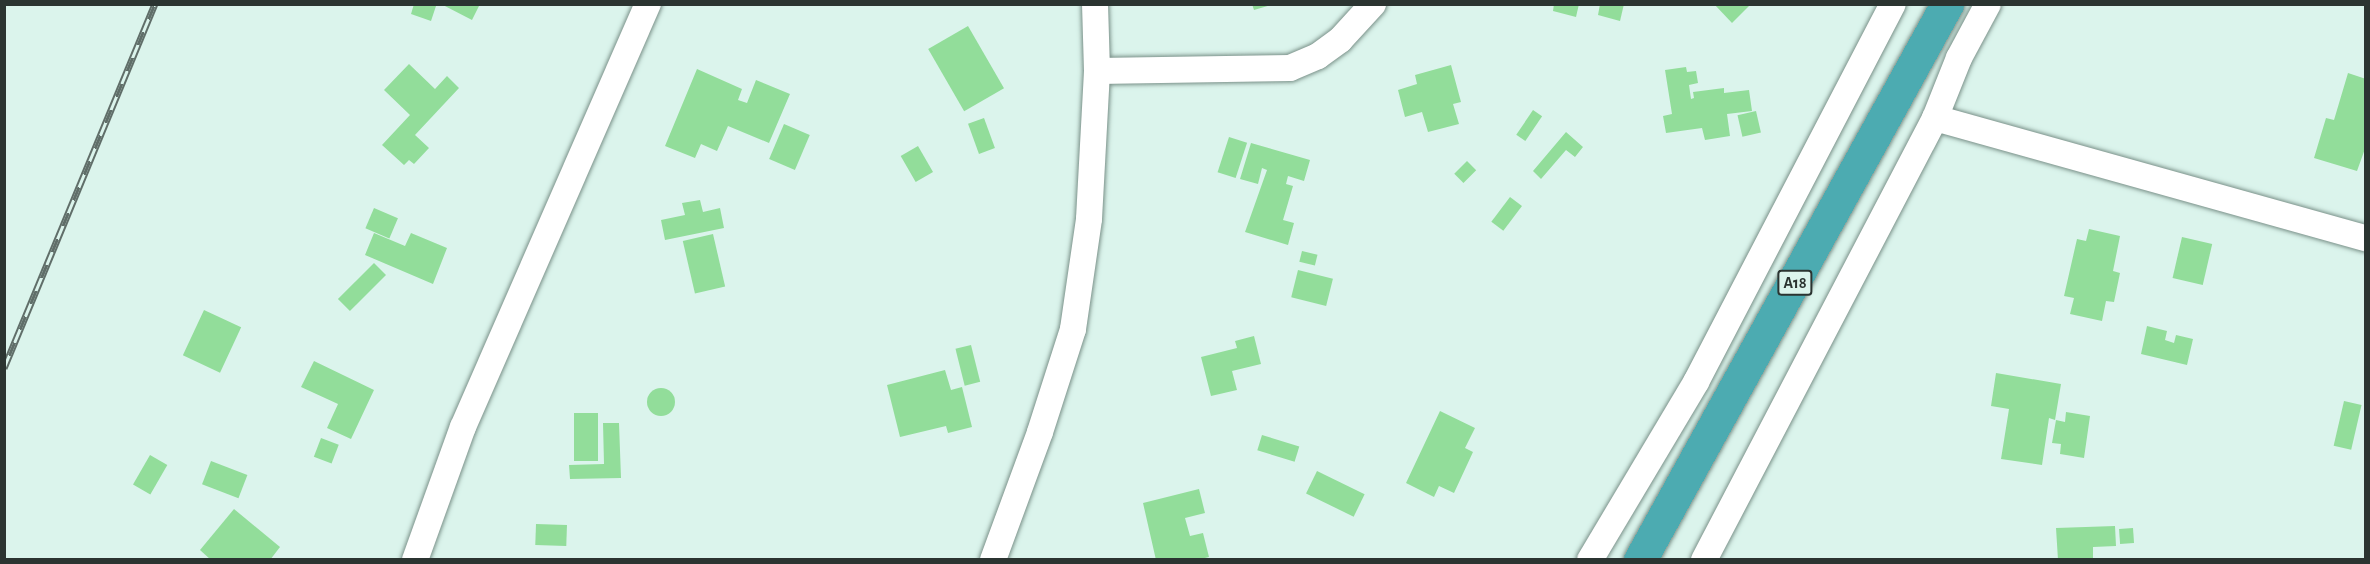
<!DOCTYPE html>
<html>
<head>
<meta charset="utf-8">
<style>
	body { margin:0 }
	#map { position:relative; width:2370px; height:564px; overflow:hidden; background:#dbf4ec; font-family:"Alegreya Sans",sans-serif }
	div>[style] { position:absolute }
	.building>* { inset:0; background:#92dd9a; transform-origin:0 0 }
	.round { border-radius:50% }
	.roads { filter:drop-shadow(0 0 2px #7a9189) drop-shadow(0 0 2px #7a9189) }
	.minor>* { height:26px; margin:-13px; padding:0 13px; transform-origin:13px; border-radius:13px; background:#fff }
	.highway>* { height:33px; margin:-16.5px; padding:0 16.5px; transform-origin:16.5px; border-radius:16.5px; background:#4cabb1 }
	.rail>* { height:7px; margin-top:-3.5px; transform-origin:0; background:repeating-linear-gradient(90deg,#dbf4ec 0 14px,#606e69 0 28px); box-sizing:border-box; border-block:2px solid #606e69 }
	span { translate:-50% -50%; white-space:nowrap; text-align:center; line-height:1.15; -webkit-text-stroke:5px #dbf4ec; paint-order:stroke }
	.shield-label span { padding:2px 4px; background:#dbf4ec; border:2px solid; border-radius:4px; -webkit-text-stroke-width:0 }
	.shield-label { font-size:16px; color:#2b3431; font-weight:700 }
	.frame { position:absolute; inset:0; border:6px solid #2b3431; pointer-events:none }
</style>
</head>
<body>
<div id="map">
	<div class="building">
		<i style="clip-path:polygon(414px 4px,436px 6px,431px 21px,411px 14px)"></i>
		<i style="clip-path:polygon(441px 4px,480px 4px,472px 20px)"></i>
		<i style="clip-path:polygon(1252px 4px,1271px 4px,1271px 5px,1254px 10px)"></i>
		<i style="clip-path:polygon(1554px 4px,1579px 4px,1576px 17px,1553px 11px)"></i>
		<i style="clip-path:polygon(1600px 4px,1624px 4px,1620px 21px,1598px 15px)"></i>
		<i style="clip-path:polygon(1714px 4px,1751px 4px,1732px 23px)"></i>
		<i style="left:968px;top:26px;width:72px;height:46px;rotate:60deg"></i>
		<i style="clip-path:polygon(409px 64px,435px 89px,447px 76px,459px 88px,415px 135px,429px 148px,414px 164px,409px 160px,404px 165px,382px 145px,410px 115px,384px 90px)"></i>
		<i style="clip-path:polygon(1451px 65px,1461px 102px,1453px 104px,1459px 124px,1428px 132px,1422px 112px,1405px 117px,1398px 90px,1417px 84px,1415px 75px)"></i>
		<i style="clip-path:polygon(1686px 67px,1687px 72px,1696px 71px,1698px 83px,1689px 85px,1691px 99px,1694px 98px,1693px 92px,1724px 88px,1724px 93px,1749px 90px,1752px 111px,1727px 114px,1730px 136px,1705px 140px,1702px 128px,1666px 133px,1663px 116px,1672px 114px,1665px 70px)"></i>
		<i style="clip-path:polygon(697px 69px,742px 89px,738px 100px,747px 103px,756px 80px,790px 94px,769px 143px,728px 126px,717px 151px,701px 144px,695px 158px,665px 146px)"></i>
		<i style="clip-path:polygon(2348px 73px,2366px 79px,2366px 146px,2357px 171px,2314px 158px,2326px 118px,2334px 120px)"></i>
		<i style="left:1533px;top:110px;width:11px;height:30px;rotate:34deg"></i>
		<i style="left:1756px;top:111px;width:22px;height:19px;rotate:77deg"></i>
		<i style="left:984px;top:118px;width:32px;height:17px;rotate:70deg"></i>
		<i style="left:784px;top:124px;width:28px;height:38px;rotate:23deg"></i>
		<i style="clip-path:polygon(1566px 132px,1583px 147px,1575px 157px,1566px 150px,1541px 179px,1533px 171px)"></i>
		<i style="left:1229px;top:137px;width:19px;height:37px;rotate:18deg"></i>
		<i style="clip-path:polygon(1251px 143px,1310px 160px,1304px 181px,1288px 176px,1286px 184px,1293px 186px,1283px 220px,1294px 223px,1288px 245px,1245px 232px,1267px 170px,1262px 168px,1258px 184px,1240px 179px)"></i>
		<i style="left:918px;top:146px;width:30px;height:20px;rotate:60deg"></i>
		<i style="left:1467px;top:161px;width:13px;height:18px;rotate:45deg"></i>
		<i style="left:1510px;top:197px;width:15px;height:31px;rotate:37deg"></i>
		<i style="clip-path:polygon(700px 200px,703px 212px,720px 208px,724px 228px,665px 240px,661px 220px,685px 215px,682px 203px)"></i>
		<i style="left:374px;top:208px;width:26px;height:22px;rotate:23deg"></i>
		<i style="clip-path:polygon(2089px 229px,2120px 236px,2113px 271px,2120px 273px,2114px 302px,2106px 301px,2102px 321px,2070px 314px,2074px 298px,2064px 296px,2077px 239px,2086px 241px)"></i>
		<i style="clip-path:polygon(374px 233px,405px 246px,411px 233px,447px 248px,433px 284px,365px 255px)"></i>
		<i style="left:713px;top:234px;width:54px;height:31px;rotate:77deg"></i>
		<i style="left:2182px;top:237px;width:31px;height:42px;rotate:13deg"></i>
		<i style="left:1302px;top:251px;width:16px;height:11px;rotate:14deg"></i>
		<i style="left:374px;top:263px;width:17px;height:51px;rotate:45deg"></i>
		<i style="left:1298px;top:270px;width:36px;height:28px;rotate:14deg"></i>
		<i style="left:204px;top:310px;width:41px;height:50px;rotate:25deg"></i>
		<i style="clip-path:polygon(2147px 326px,2167px 331px,2165px 340px,2174px 343px,2176px 335px,2193px 339px,2187px 365px,2141px 354px)"></i>
		<i style="clip-path:polygon(1254px 336px,1261px 364px,1232px 371px,1237px 390px,1211px 396px,1201px 357px,1237px 348px,1235px 341px)"></i>
		<i style="left:971px;top:345px;width:38px;height:16px;rotate:76deg"></i>
		<i style="clip-path:polygon(314px 361px,374px 390px,351px 439px,327px 428px,338px 404px,301px 387px)"></i>
		<i style="clip-path:polygon(945px 370px,951px 390px,962px 387px,972px 427px,948px 433px,946px 426px,900px 437px,887px 385px)"></i>
		<i style="clip-path:polygon(1996px 373px,2061px 384px,2055px 420px,2049px 418px,2042px 465px,2001px 459px,2009px 409px,1991px 406px)"></i>
		<i class="round" style="left:647px;top:388px;width:28px;height:28px"></i>
		<i style="left:2344px;top:401px;width:18px;height:46px;rotate:13deg"></i>
		<i style="clip-path:polygon(1440px 411px,1475px 428px,1465px 448px,1473px 452px,1454px 493px,1439px 486px,1434px 497px,1406px 483px)"></i>
		<i style="clip-path:polygon(2066px 412px,2090px 416px,2084px 458px,2060px 454px,2061px 444px,2052px 443px,2056px 420px,2065px 422px)"></i>
		<i style="left:574px;top:413px;width:24px;height:48px"></i>
		<i style="clip-path:polygon(603px 423px,619px 423px,621px 478px,570px 479px,569px 465px,604px 464px)"></i>
		<i style="left:1262px;top:435px;width:39px;height:16px;rotate:17deg"></i>
		<i style="left:321px;top:438px;width:19px;height:20px;rotate:21deg"></i>
		<i style="left:150px;top:455px;width:20px;height:34px;rotate:30deg"></i>
		<i style="left:211px;top:461px;width:39px;height:25px;rotate:21deg"></i>
		<i style="left:1317px;top:471px;width:53px;height:25px;rotate:26deg"></i>
		<i style="clip-path:polygon(1199px 489px,1205px 513px,1185px 518px,1190px 536px,1203px 533px,1209px 557px,1197px 560px,1156px 560px,1143px 503px)"></i>
		<i style="clip-path:polygon(234px 509px,280px 547px,270px 560px,211px 560px,200px 550px)"></i>
		<i style="left:536px;top:524px;width:31px;height:21px;rotate:2deg"></i>
		<i style="clip-path:polygon(2115px 526px,2116px 546px,2093px 547px,2093px 560px,2058px 560px,2056px 528px)"></i>
		<i style="left:2133px;top:528px;width:15px;height:14px;rotate:86deg"></i>
	</div>
	<div class="roads">
		<div class="minor">
			<i style="left:1097px;top:71px;width:193px;rotate:-0.9deg"></i>
			<i style="left:1290px;top:68px;width:30px;rotate:-23deg"></i>
			<i style="left:1318px;top:56px;width:27px;rotate:-36deg"></i>
			<i style="left:1340px;top:40px;width:49px;rotate:-47.5deg"></i>
			<i style="left:1935px;top:118px;width:447px;rotate:15.6deg"></i>
			<i style="left:415px;top:560px;width:141px;rotate:-70.2deg"></i>
			<i style="left:463px;top:427px;width:462px;rotate:-66.4deg"></i>
			<i style="left:993px;top:560px;width:136px;rotate:-69.8deg"></i>
			<i style="left:1040px;top:432px;width:108px;rotate:-72.2deg"></i>
			<i style="left:1073px;top:329px;width:111px;rotate:-81.7deg"></i>
			<i style="left:1089px;top:219px;width:148px;rotate:-86.9deg"></i>
			<i style="left:1097px;top:71px;width:67px;rotate:-91.7deg"></i>
			<i style="left:1590px;top:560px;width:207px;rotate:-59.2deg"></i>
			<i style="left:1696px;top:382px;width:426px;rotate:-62.5deg"></i>
			<i style="left:1704px;top:560px;width:499px;rotate:-62.4deg"></i>
			<i style="left:1935px;top:118px;width:65px;rotate:-68.2deg"></i>
			<i style="left:1959px;top:58px;width:61px;rotate:-61.8deg"></i>
		</div>
		<div class="highway">
			<i style="left:1640px;top:560px;width:635px;rotate:-61.09deg"></i>
		</div>
	</div>
	<div class="rail">
		<i style="left:4px;top:368px;width:394px;rotate:-67.5deg"></i>
	</div>
	<div class="shield-label">
		<span style="left:1795px;top:283px">A18</span>
	</div>
	<div class="frame"></div>
</div>
</body>
</html>
